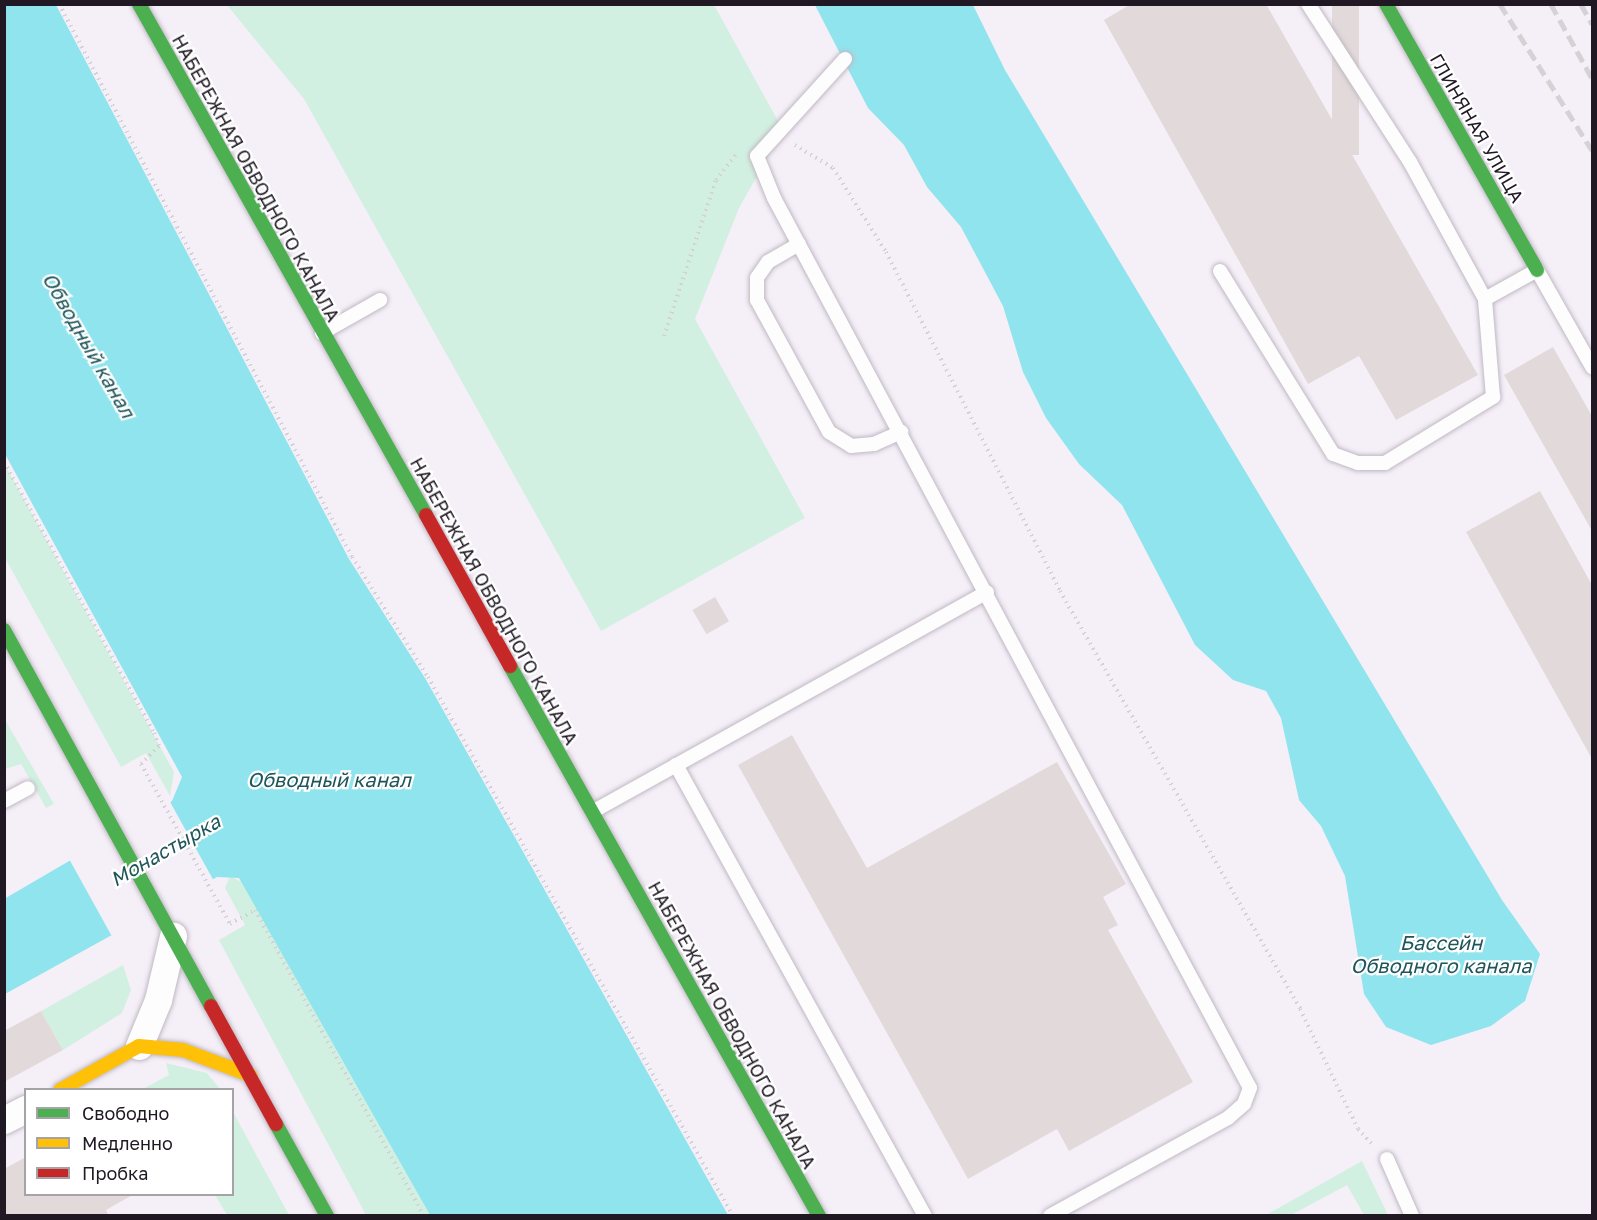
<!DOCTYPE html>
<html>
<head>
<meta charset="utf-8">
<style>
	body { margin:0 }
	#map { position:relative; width:1597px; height:1220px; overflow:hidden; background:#f5eff8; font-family:"Golos Text",sans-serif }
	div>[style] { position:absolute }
	.green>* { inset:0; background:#d2f0e1 }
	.water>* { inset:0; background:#90e4ed }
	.pier>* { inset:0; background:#f5eff8; transform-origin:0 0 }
	.building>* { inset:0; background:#e2dada; transform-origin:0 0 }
	.path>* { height:4px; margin-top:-2px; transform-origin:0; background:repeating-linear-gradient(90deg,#d3d1d5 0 1.5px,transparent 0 6px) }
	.roads { filter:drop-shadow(0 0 2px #c0b9c3) drop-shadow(0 0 2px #c0b9c3) }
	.lane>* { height:14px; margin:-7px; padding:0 7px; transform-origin:7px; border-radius:7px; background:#fefdfe }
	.street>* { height:27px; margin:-13.5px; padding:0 13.5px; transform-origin:13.5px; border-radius:13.5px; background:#fefdfe }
	.fast>* { height:14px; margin:-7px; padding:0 7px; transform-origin:7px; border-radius:7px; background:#4caf50 }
	.slow>* { height:14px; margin:-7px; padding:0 7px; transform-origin:7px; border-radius:7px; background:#ffc107 }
	.jam>* { height:14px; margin:-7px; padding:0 7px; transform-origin:7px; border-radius:7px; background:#c62828 }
	.rail>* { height:4.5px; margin-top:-2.25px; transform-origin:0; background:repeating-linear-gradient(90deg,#d4d2d4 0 12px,transparent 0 18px) }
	span { translate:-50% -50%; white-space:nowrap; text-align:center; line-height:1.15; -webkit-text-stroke:4.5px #fff; paint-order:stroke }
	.street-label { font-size:18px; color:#201923 }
	.water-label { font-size:20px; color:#205559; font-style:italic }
	.frame { position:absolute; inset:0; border:6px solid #201923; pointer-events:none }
	.legend { position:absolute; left:24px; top:1088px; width:210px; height:108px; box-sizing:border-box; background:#fff; border:2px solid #a6a3a7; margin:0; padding:8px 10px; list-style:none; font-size:18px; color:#201923 }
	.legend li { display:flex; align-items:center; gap:12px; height:30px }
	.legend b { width:30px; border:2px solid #a6a3a7 }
</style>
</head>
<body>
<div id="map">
	<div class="green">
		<i style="clip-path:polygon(227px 5px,714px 5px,783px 130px,739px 208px,695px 319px,805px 518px,601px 631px,304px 99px)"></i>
		<i style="clip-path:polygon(5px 465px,174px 772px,170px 796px,146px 753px,121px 767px,5px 558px)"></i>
		<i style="clip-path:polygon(4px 718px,54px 804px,46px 808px,21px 764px,5px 769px)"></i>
		<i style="clip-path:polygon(230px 876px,247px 885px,430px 1215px,366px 1215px,219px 940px,245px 925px,225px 888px)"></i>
		<i style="clip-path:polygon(123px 965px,131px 990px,122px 1013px,63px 1050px,41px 1011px)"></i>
		<i style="clip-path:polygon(166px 1063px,207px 1073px,220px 1089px,141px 1090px,169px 1075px)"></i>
		<i style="clip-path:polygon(233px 1112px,289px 1215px,227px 1215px,215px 1195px,232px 1194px)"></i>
		<i style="clip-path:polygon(1362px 1161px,1388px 1215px,1364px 1215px,1347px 1185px,1291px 1215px,1266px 1215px)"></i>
	</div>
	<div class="water">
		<i style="clip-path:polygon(5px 5px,56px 5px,349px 559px,425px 678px,728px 1215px,430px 1215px,239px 878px,217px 877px,5px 994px,4px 899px,172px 801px,182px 777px,5px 454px)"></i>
		<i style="clip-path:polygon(815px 5px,973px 5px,1005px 70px,1502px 900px,1540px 954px,1525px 1001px,1491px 1026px,1431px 1045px,1386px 1027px,1364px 994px,1345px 876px,1321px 826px,1299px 800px,1281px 718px,1266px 691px,1233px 680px,1195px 645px,1122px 505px,1079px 464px,1046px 418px,1023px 372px,1003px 306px,961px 227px,927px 187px,904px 145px,868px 108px)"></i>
	</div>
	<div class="pier">
		<i style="left:169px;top:800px;width:94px;height:116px;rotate:61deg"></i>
	</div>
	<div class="building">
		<i style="clip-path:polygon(1131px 4px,1266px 4px,1478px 375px,1396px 420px,1359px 356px,1308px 384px,1104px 20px)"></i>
		<i style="left:1332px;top:4px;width:27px;height:151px"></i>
		<i style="clip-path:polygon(1553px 347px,1592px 416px,1592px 531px,1504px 375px)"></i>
		<i style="clip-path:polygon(1540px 491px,1592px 585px,1592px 759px,1466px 532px)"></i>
		<i style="left:715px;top:597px;width:28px;height:26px;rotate:60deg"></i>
		<i style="clip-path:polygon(792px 735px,867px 868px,1057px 762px,1126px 884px,1103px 897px,1118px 925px,1108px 930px,1193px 1082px,1069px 1151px,1057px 1129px,968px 1179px,738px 765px)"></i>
		<i style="clip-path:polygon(41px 1011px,63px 1050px,4px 1082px,4px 1031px)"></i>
		<i style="clip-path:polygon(26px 1157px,26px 1194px,134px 1194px,106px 1210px,109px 1216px,4px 1216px,4px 1169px)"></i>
	</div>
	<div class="path">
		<i style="left:59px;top:4px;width:626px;rotate:62.08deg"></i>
		<i style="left:352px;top:557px;width:142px;rotate:57.7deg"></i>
		<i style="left:428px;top:677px;width:619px;rotate:60.5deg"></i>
		<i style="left:795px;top:145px;width:44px;rotate:31.2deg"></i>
		<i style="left:833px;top:168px;width:99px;rotate:57.8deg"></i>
		<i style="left:886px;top:252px;width:381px;rotate:62.8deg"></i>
		<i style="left:1060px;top:591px;width:482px;rotate:60.1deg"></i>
		<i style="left:1300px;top:1009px;width:133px;rotate:64.2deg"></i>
		<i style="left:1358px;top:1129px;width:23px;rotate:47deg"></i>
		<i style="left:664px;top:336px;width:164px;rotate:-71.6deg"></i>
		<i style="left:716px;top:180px;width:33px;rotate:-52deg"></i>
		<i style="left:4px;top:462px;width:310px;rotate:61deg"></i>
		<i style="left:154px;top:733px;width:14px;rotate:69deg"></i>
		<i style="left:159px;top:746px;width:25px;rotate:135deg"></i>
		<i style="left:141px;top:764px;width:183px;rotate:60.9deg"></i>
		<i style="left:230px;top:924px;width:29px;rotate:-29deg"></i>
		<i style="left:255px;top:910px;width:350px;rotate:61.1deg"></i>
	</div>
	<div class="roads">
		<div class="lane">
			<i style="left:845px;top:59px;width:131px;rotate:132.2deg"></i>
			<i style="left:757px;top:156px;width:45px;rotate:68deg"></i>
			<i style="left:774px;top:198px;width:1009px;rotate:61.86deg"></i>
			<i style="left:1250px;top:1088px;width:17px;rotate:111deg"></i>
			<i style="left:1244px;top:1104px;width:21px;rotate:139deg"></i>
			<i style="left:1228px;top:1118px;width:203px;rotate:151.2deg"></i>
			<i style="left:799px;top:244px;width:36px;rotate:150deg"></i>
			<i style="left:768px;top:262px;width:19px;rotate:125deg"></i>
			<i style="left:757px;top:278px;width:22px;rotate:90deg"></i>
			<i style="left:757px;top:300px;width:150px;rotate:61.4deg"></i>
			<i style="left:829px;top:432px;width:26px;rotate:32deg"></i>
			<i style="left:851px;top:446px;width:23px;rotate:-5deg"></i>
			<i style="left:874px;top:444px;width:30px;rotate:-24deg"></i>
			<i style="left:1220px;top:271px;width:215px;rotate:58.3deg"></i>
			<i style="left:1333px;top:454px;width:27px;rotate:20deg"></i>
			<i style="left:1358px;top:463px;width:27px"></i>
			<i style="left:1385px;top:463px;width:127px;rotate:-31.4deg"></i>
			<i style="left:1493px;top:397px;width:98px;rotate:-94.7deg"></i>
			<i style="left:1485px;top:299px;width:156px;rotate:-118.7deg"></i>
			<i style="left:1410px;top:162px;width:188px;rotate:-122.8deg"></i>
			<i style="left:1485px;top:299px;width:60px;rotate:-29.1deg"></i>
			<i style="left:1537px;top:270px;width:112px;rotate:60.4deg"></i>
			<i style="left:322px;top:333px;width:67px;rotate:-29.6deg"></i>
			<i style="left:676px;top:765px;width:515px;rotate:61.1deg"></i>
			<i style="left:4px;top:801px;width:27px;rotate:-28deg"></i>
			<i style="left:592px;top:812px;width:452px;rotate:-29.1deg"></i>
			<i style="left:1387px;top:1159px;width:62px;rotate:66.3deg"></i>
		</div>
		<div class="street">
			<i style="left:139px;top:1046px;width:50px;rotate:-67.6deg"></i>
			<i style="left:158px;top:1000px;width:66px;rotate:-76.8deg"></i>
			<i style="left:4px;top:1120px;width:25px;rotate:-27deg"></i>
		</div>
		<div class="fast">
			<i style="left:139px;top:4px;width:586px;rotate:60.68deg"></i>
			<i style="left:1386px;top:4px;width:306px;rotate:60.4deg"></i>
			<i style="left:4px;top:630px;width:429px;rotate:61.2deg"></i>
			<i style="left:510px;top:666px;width:631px;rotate:60.67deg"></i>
			<i style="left:276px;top:1124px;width:105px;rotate:61deg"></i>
		</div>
		<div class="slow">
			<i style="left:60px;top:1090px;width:90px;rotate:-29.1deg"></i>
			<i style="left:139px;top:1046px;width:44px;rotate:5.2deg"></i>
			<i style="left:183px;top:1050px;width:72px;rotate:20.5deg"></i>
		</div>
		<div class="jam">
			<i style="left:426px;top:515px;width:173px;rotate:60.9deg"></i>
			<i style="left:211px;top:1006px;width:135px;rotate:61.2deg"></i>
		</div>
	</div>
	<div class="rail">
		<i style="left:1500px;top:4px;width:173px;rotate:57.8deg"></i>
		<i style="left:1551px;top:4px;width:85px;rotate:61deg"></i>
		<i style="left:1581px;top:4px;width:23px;rotate:61deg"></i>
	</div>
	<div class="street-label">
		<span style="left:1477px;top:128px;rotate:60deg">ГЛИНЯНАЯ УЛИЦА</span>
		<span style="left:256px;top:178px;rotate:61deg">НАБЕРЕЖНАЯ ОБВОДНОГО КАНАЛА</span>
		<span style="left:494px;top:601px;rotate:61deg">НАБЕРЕЖНАЯ ОБВОДНОГО КАНАЛА</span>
		<span style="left:732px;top:1025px;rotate:61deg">НАБЕРЕЖНАЯ ОБВОДНОГО КАНАЛА</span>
	</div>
	<div class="water-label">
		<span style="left:89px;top:345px;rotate:60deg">Обводный канал</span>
		<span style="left:329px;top:779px">Обводный канал</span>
		<span style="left:165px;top:850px;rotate:-30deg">Монастырка</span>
		<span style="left:1441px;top:954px">Бассейн<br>Обводного канала</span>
	</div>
	<div class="frame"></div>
	<ul class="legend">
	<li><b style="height:8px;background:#4caf50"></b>Свободно</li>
	<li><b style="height:8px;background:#ffc107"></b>Медленно</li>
	<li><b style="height:8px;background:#c62828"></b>Пробка</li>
	</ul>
</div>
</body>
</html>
